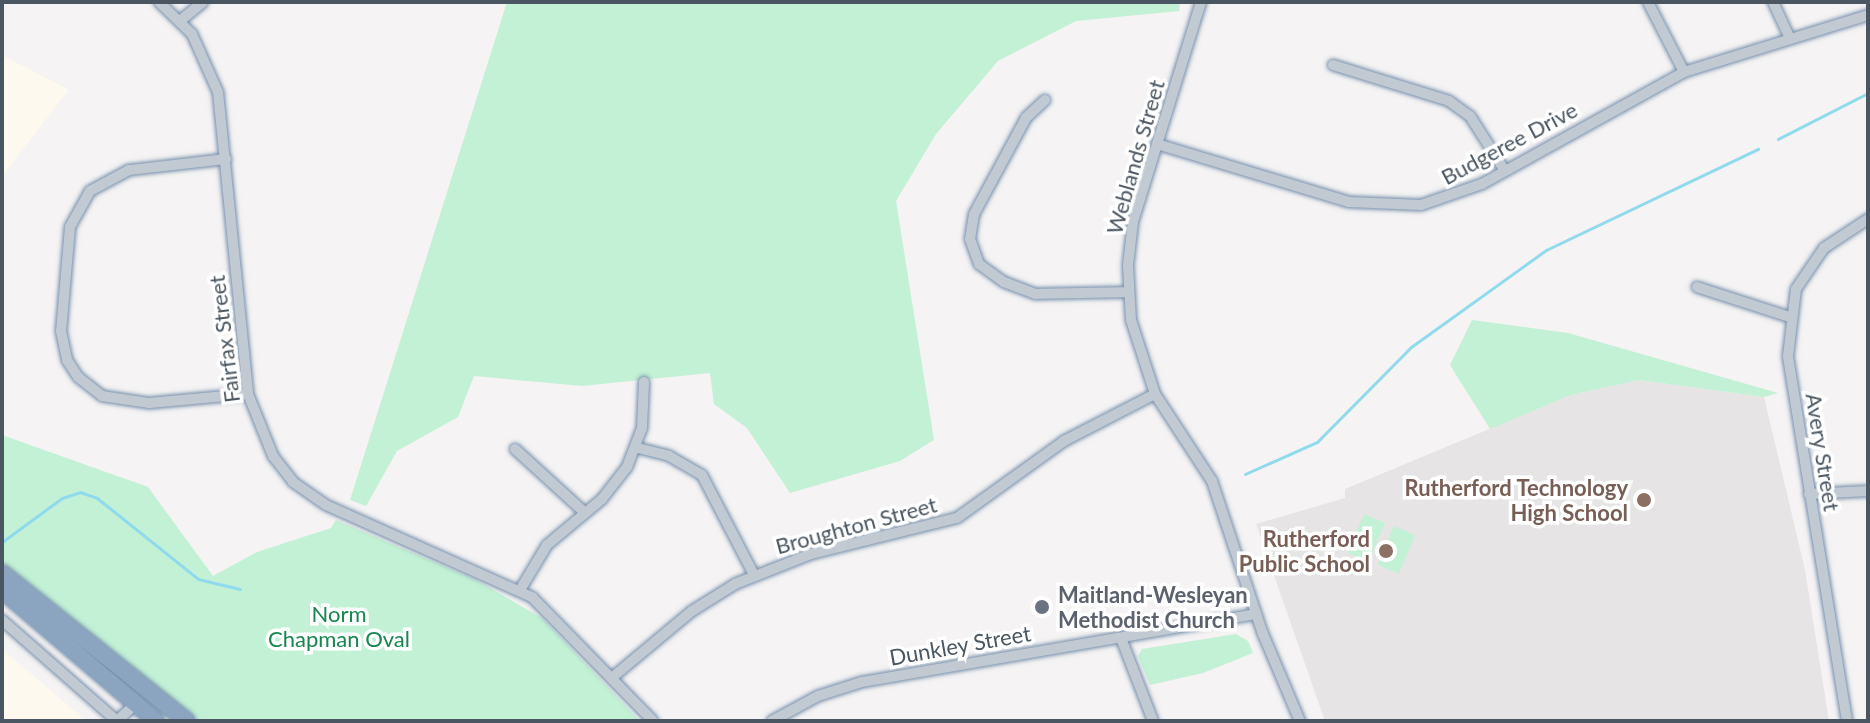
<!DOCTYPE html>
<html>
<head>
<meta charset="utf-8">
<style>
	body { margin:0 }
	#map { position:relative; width:1870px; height:723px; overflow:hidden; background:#f5f3f3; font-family:Lato,sans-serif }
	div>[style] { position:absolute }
	.commercial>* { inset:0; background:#fdf9ef }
	.education>* { inset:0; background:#e6e4e5 }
	.green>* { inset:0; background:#c3f1d5; transform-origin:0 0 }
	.stream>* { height:3px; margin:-1.5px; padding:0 1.5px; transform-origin:1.5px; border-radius:1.5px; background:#90daee }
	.roads { filter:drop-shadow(0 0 2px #7690ad) drop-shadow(0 0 2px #7690ad) }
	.minor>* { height:10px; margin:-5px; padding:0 5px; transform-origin:5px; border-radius:5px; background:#c1cad2 }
	.highway>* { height:16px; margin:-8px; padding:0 8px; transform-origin:8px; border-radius:8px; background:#8ba5c1 }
	.dots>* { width:22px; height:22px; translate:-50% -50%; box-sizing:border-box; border:4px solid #fff; border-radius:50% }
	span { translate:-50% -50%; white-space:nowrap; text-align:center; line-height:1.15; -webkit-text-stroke:7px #fff; paint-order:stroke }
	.street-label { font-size:22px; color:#4a5661 }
	.education-label { font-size:22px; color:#785e54; font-weight:700 }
	.right { translate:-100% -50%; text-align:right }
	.worship-label { font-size:22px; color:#5b616d; font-weight:700 }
	.left { translate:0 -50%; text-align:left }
	.park-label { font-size:22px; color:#17864f }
	.frame { position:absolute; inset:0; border:4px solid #4a5661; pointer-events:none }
</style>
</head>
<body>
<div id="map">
	<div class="commercial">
		<i style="clip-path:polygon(2px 55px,69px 90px,2px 176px)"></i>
		<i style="clip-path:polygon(2px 649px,86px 721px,2px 721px)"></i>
	</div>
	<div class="education">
		<i style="clip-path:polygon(1639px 380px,1764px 397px,1805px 570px,1829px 721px,1325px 721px,1256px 524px,1345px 498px,1345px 489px,1571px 395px)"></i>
	</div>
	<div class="green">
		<i style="clip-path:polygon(507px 2px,1180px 2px,1179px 11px,1076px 21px,998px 61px,936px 134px,896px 201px,934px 440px,900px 461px,790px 493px,747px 428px,714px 404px,710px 373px,582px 386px,474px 376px,458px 417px,397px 451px,366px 506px,350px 500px)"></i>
		<i style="clip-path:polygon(1472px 320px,1568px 333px,1778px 393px,1764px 397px,1639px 380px,1571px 395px,1490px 429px,1450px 365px)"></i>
		<i style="clip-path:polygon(2px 435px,148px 487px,213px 576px,257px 552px,331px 528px,336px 520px,476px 580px,542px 618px,640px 721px,200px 721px,2px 562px)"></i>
		<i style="left:1364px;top:514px;width:23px;height:42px;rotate:23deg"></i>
		<i style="left:1394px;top:526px;width:23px;height:42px;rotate:23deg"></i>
		<i style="clip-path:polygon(1236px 634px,1248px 641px,1253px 653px,1203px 673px,1150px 685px,1138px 656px,1142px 649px)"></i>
	</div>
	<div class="stream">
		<i style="left:1778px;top:139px;width:101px;rotate:-27.1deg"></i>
		<i style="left:1245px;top:474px;width:79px;rotate:-24deg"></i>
		<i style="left:1317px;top:442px;width:134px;rotate:-45.3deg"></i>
		<i style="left:1411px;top:347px;width:166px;rotate:-35.7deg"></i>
		<i style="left:1546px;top:250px;width:235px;rotate:-25.5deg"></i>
		<i style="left:2px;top:542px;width:74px;rotate:-36.3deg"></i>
		<i style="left:62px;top:498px;width:19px;rotate:-18deg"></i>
		<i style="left:80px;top:492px;width:18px;rotate:19deg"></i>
		<i style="left:97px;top:498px;width:129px;rotate:38.7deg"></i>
		<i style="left:198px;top:579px;width:43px;rotate:13.4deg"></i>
	</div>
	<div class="roads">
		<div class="minor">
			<i style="left:159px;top:2px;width:46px;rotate:44.1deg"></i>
			<i style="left:192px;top:34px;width:64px;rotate:65.9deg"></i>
			<i style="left:218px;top:92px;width:303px;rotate:84.3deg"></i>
			<i style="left:248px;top:394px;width:67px;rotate:68deg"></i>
			<i style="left:273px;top:456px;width:33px;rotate:52deg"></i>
			<i style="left:293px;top:482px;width:40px;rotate:34.9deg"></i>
			<i style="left:326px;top:505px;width:226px;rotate:24.1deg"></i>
			<i style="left:532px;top:597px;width:173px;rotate:45.7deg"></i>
			<i style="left:1201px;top:2px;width:230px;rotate:107.2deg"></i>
			<i style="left:1133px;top:222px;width:43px;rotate:96.6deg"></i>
			<i style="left:1128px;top:265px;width:55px;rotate:86.9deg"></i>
			<i style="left:1131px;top:320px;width:78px;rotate:72deg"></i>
			<i style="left:1155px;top:394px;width:104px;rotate:56.8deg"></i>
			<i style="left:1212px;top:481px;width:161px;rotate:71.6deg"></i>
			<i style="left:1263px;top:634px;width:95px;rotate:67deg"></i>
			<i style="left:1648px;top:2px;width:79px;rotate:62.8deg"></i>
			<i style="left:1773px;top:2px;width:40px;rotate:65deg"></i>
			<i style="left:181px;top:20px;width:28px;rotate:-39deg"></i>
			<i style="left:1333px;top:65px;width:121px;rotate:17.2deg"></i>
			<i style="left:1449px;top:101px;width:26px;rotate:36deg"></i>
			<i style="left:1470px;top:116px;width:65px;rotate:57.5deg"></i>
			<i style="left:1045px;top:100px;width:26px;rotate:137deg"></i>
			<i style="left:1026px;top:118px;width:109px;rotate:118.4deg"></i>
			<i style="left:974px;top:214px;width:25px;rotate:99deg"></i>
			<i style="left:970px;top:239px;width:27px;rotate:70deg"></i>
			<i style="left:979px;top:264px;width:31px;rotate:36deg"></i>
			<i style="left:1004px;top:282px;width:34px;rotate:21deg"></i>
			<i style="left:1036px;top:294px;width:92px;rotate:-1.2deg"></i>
			<i style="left:1157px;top:144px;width:201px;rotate:16.8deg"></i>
			<i style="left:1349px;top:202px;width:72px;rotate:2.4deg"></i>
			<i style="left:1421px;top:205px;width:65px;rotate:-19deg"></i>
			<i style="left:1482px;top:184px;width:231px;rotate:-29deg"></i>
			<i style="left:1684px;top:72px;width:193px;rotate:-17.2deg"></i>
			<i style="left:226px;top:159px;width:98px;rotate:173.5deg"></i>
			<i style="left:129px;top:170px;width:44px;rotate:151.7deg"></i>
			<i style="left:90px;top:191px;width:41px;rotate:119.1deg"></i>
			<i style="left:70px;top:227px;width:104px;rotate:94.9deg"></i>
			<i style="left:61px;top:331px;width:30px;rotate:78deg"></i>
			<i style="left:67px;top:360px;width:20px;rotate:57deg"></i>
			<i style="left:78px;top:377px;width:31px;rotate:38deg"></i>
			<i style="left:102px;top:396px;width:48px;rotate:8.5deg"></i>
			<i style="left:149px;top:403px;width:99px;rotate:-5.2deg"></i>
			<i style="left:1697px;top:287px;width:98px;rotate:17.9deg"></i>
			<i style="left:638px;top:448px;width:32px;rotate:14deg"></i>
			<i style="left:669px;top:456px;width:38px;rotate:30deg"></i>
			<i style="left:702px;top:475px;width:113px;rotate:62.5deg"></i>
			<i style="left:515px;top:449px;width:92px;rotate:42.4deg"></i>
			<i style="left:1809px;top:494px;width:59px;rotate:-2.9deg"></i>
			<i style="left:520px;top:590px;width:52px;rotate:-59deg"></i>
			<i style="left:547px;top:545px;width:72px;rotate:-39.9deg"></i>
			<i style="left:602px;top:499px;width:41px;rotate:-52deg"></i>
			<i style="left:627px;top:467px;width:42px;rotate:-69deg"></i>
			<i style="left:642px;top:428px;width:46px;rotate:-87.5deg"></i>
			<i style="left:2px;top:620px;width:153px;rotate:41.3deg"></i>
			<i style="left:1121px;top:638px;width:89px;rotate:68.9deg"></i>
			<i style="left:614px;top:676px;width:102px;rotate:-39.8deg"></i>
			<i style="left:692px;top:611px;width:51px;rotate:-32.1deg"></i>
			<i style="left:735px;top:584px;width:82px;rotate:-21.5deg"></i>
			<i style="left:811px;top:554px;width:150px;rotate:-13.9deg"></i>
			<i style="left:957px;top:518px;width:132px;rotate:-35.7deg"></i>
			<i style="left:1064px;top:441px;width:102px;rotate:-27.3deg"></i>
			<i style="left:117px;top:721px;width:23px;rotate:-43deg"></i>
			<i style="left:772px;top:721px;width:52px;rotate:-28.5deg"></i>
			<i style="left:818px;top:696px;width:46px;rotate:-17.7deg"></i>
			<i style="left:862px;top:682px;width:400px;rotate:-9.8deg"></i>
			<i style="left:1847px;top:721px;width:370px;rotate:-99.2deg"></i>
			<i style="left:1788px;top:356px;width:67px;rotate:-83.2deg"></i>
			<i style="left:1796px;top:289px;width:50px;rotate:-55.7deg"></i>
			<i style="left:1824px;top:248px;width:53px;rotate:-33.4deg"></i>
		</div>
		<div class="highway">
			<i style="left:2px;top:573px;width:237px;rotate:38.7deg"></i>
			<i style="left:2px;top:590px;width:202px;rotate:40.4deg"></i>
		</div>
	</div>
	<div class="dots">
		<i style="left:1644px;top:500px;background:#8d6e63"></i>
		<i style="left:1386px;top:551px;background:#8d6e63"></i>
		<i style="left:1042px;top:607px;background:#6b7280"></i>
	</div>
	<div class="street-label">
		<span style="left:1509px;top:143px;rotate:-28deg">Budgeree Drive</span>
		<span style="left:1135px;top:157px;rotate:-74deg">Weblands Street</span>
		<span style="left:224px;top:339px;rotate:-97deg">Fairfax Street</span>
		<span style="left:1823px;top:452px;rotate:81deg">Avery Street</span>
		<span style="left:856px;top:525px;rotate:-15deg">Broughton Street</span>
		<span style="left:960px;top:645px;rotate:-10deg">Dunkley Street</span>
	</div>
	<div class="education-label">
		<span class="right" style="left:1628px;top:500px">Rutherford Technology<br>High School</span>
		<span class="right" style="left:1370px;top:551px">Rutherford<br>Public School</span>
	</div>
	<div class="worship-label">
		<span class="left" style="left:1058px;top:607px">Maitland-Wesleyan<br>Methodist Church</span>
	</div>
	<div class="park-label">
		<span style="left:339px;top:626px">Norm<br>Chapman Oval</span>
	</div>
	<div class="frame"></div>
</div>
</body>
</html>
